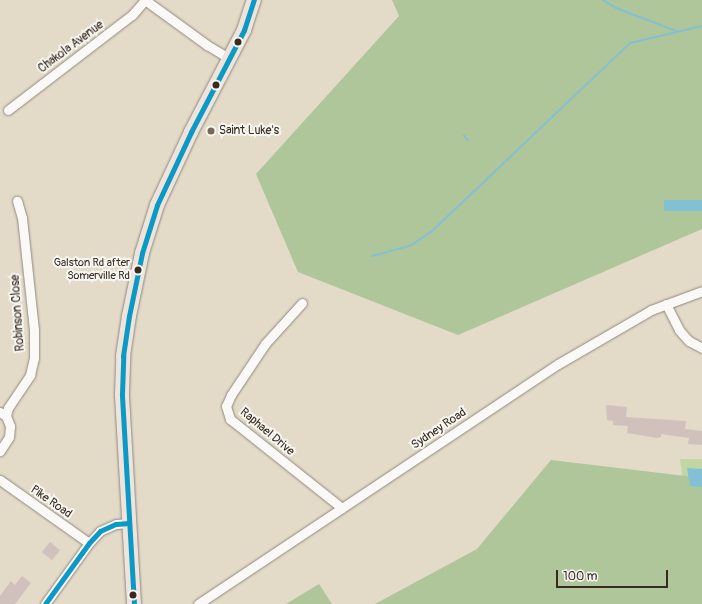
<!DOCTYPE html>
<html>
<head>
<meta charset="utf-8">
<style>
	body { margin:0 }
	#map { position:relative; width:702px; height:604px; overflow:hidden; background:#e3dac8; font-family:Pangolin,sans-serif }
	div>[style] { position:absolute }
	.green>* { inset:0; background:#c0d7a3 }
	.forest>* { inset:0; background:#aec699 }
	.water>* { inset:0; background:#84c0d4; transform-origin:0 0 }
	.stream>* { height:2px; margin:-1px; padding:0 1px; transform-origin:1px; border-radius:1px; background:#84c0d4 }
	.building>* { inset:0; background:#d0c1bd; transform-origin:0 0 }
	.roads { filter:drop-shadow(0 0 1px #90897d) drop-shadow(0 0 1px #90897d) }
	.minor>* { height:9px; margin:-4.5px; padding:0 4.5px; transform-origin:4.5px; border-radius:4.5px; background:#fbf9f7 }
	.primary>* { height:14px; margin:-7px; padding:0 7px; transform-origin:7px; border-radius:7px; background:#ede4dc }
	.bus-1>* { height:5px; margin:-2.5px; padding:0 2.5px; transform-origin:2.5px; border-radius:2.5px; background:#0c99c5 }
	.dots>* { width:11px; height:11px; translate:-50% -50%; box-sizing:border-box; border:2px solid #f6f6f2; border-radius:50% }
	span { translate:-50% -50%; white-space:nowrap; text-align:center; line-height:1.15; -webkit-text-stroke:4px #f6f6f2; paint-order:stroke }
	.bus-label { font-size:11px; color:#3b2a1e }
	.right { translate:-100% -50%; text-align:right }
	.street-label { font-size:12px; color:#3b2a1e }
	.poi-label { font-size:12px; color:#3b2a1e }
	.left { translate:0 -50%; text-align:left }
	.scale { position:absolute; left:556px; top:570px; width:112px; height:18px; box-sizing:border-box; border:2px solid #3b2a1e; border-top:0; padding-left:5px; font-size:12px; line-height:14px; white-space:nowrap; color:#3b2a1e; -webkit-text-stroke:3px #f6f6f2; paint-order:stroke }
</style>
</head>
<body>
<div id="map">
	<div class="green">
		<i style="clip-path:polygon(680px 459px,702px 459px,702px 497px,685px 496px)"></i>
	</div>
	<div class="forest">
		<i style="clip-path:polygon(392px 0,702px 0,702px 229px,458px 335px,298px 272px,256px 174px,399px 16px)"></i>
		<i style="clip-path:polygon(551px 460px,702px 478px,702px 604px,375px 604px,477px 549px)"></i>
		<i style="clip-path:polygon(319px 584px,332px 604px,286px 604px)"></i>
	</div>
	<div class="water">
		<i style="left:702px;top:200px;width:11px;height:38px;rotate:90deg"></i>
		<i style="clip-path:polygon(687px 468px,702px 469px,702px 487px,690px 486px)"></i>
	</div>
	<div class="stream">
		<i style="left:603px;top:0;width:15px;rotate:32deg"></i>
		<i style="left:616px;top:8px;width:64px;rotate:21deg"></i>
		<i style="left:464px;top:135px;width:4px;rotate:56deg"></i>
		<i style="left:467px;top:139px;width:1px;rotate:45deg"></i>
		<i style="left:372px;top:256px;width:39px;rotate:-15deg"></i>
		<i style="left:410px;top:246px;width:25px;rotate:-34deg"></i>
		<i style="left:431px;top:232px;width:274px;rotate:-43.5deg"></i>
		<i style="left:630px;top:43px;width:74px;rotate:-13.3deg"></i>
	</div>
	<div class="building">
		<i style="clip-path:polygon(606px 405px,627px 407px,626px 417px,686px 421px,685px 429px,702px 431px,702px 445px,688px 444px,689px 438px,661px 434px,661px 437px,657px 438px,627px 433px,628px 426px,613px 425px,613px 421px,607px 420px)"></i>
		<i style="left:50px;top:542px;width:13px;height:13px;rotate:39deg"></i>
		<i style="clip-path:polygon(22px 576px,31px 583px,15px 604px,0 604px,0 596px,11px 581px,15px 585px)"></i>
	</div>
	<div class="roads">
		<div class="minor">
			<i style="left:145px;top:0;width:77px;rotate:36deg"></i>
			<i style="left:207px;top:45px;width:27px;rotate:31deg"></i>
			<i style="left:8px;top:110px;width:156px;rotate:-37.5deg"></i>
			<i style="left:132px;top:15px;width:20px;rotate:-49deg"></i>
			<i style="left:302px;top:303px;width:55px;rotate:132.1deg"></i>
			<i style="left:265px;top:344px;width:61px;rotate:123.7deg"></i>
			<i style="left:231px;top:395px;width:12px;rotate:114deg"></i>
			<i style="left:226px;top:406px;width:14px;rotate:73deg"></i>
			<i style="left:230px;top:419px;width:143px;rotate:38.5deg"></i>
			<i style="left:666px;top:304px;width:29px;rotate:63deg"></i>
			<i style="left:679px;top:330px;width:15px;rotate:48deg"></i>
			<i style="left:689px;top:341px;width:15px;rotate:28deg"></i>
			<i style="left:0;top:412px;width:7px;rotate:34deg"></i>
			<i style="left:6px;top:416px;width:11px;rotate:68deg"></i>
			<i style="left:10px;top:426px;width:11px;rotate:95deg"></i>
			<i style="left:9px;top:437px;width:17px;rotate:123deg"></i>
			<i style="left:6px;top:416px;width:8px;rotate:-76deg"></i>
			<i style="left:8px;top:408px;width:40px;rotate:-56deg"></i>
			<i style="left:30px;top:375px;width:17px;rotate:-77deg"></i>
			<i style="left:34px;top:358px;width:28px;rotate:-90deg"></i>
			<i style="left:34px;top:330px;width:113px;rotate:-96.1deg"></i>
			<i style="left:22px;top:218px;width:18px;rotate:-106deg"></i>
			<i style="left:0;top:480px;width:109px;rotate:35.3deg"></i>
			<i style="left:45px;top:604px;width:75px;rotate:-54.2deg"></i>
			<i style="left:89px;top:543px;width:16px;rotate:-47deg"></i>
			<i style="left:100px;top:531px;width:17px;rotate:-24deg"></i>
			<i style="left:116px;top:524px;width:13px;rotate:-4deg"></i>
			<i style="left:198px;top:604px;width:433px;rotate:-33.7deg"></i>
			<i style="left:558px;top:364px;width:108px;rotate:-30.1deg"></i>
			<i style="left:651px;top:310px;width:54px;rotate:-20.4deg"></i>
		</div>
		<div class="primary">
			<i style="left:134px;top:604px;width:210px;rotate:-93.3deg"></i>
			<i style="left:122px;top:394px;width:38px;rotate:-88deg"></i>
			<i style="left:123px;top:356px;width:40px;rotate:-81.5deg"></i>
			<i style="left:129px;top:316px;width:64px;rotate:-78.3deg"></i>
			<i style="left:142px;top:253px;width:50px;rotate:-72.6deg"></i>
			<i style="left:157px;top:205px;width:81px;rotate:-65deg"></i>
			<i style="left:191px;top:132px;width:115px;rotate:-62.5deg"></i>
			<i style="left:244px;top:30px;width:32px;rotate:-72deg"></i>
		</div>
	</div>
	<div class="bus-1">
		<i style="left:45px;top:604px;width:75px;rotate:-54.2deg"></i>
		<i style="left:89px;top:543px;width:16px;rotate:-47deg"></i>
		<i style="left:100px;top:531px;width:17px;rotate:-24deg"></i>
		<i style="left:116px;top:524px;width:13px;rotate:-4deg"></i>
		<i style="left:134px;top:604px;width:210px;rotate:-93.3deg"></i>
		<i style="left:122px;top:394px;width:38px;rotate:-88deg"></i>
		<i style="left:123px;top:356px;width:40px;rotate:-81.5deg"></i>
		<i style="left:129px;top:316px;width:64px;rotate:-78.3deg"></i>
		<i style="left:142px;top:253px;width:50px;rotate:-72.6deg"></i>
		<i style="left:157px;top:205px;width:81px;rotate:-65deg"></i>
		<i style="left:191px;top:132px;width:115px;rotate:-62.5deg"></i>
		<i style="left:244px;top:30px;width:32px;rotate:-72deg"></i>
	</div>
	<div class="dots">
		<i style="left:238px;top:42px;background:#3b2a1e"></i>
		<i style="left:216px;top:85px;background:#3b2a1e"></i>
		<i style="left:211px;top:131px;background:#76685a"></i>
		<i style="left:138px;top:270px;background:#3b2a1e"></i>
		<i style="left:133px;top:595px;background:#3b2a1e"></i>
	</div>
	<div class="bus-label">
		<span class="right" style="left:130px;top:270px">Galston Rd after<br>Somerville Rd</span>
	</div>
	<div class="street-label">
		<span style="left:71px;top:47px;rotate:-37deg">Chakola Avenue</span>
		<span style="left:18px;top:313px;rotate:-94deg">Robinson Close</span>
		<span style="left:439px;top:429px;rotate:-34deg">Sydney Road</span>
		<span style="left:267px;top:432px;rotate:40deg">Raphael Drive</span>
		<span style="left:51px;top:502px;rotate:35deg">Pike Road</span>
	</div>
	<div class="poi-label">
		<span class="left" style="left:219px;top:131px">Saint Luke's</span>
	</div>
	<div class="scale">100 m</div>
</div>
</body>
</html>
